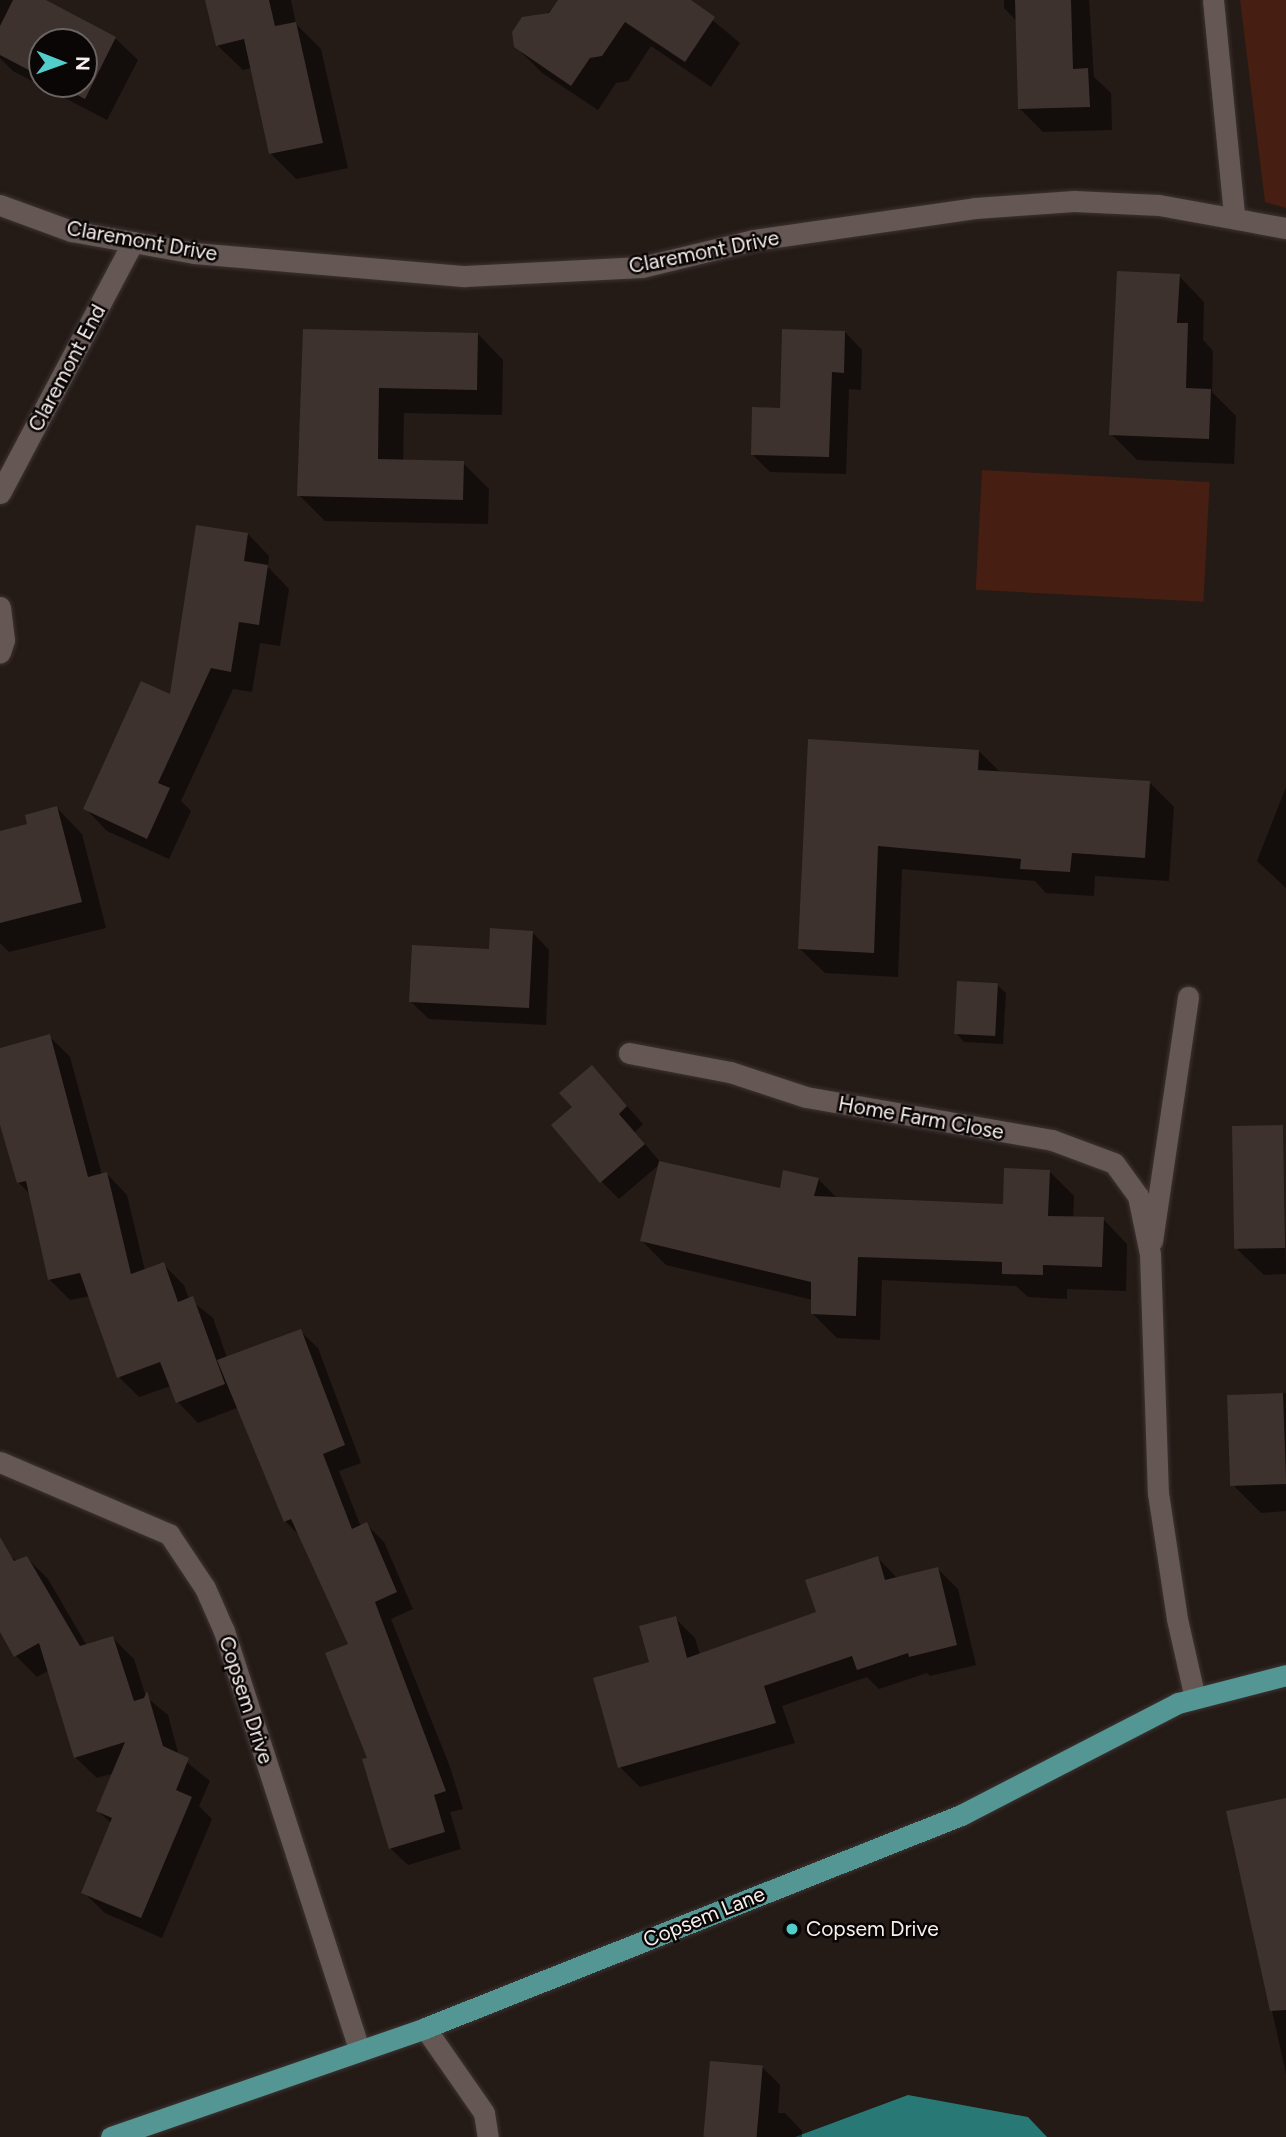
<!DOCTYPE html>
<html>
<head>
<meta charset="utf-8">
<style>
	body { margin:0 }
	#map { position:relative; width:1286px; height:2137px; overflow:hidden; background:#241a16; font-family:Figtree,sans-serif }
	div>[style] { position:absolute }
	.green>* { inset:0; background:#461e12; transform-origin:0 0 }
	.water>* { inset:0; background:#287876 }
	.shadow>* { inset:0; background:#0007 }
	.building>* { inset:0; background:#3e322e; transform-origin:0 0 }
	.roads { filter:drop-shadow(0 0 2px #3c3432) drop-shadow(0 0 2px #3c3432) }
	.minor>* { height:21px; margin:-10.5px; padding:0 10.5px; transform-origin:10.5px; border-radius:10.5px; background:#655753 }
	.major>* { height:21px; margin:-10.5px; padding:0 10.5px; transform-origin:10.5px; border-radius:10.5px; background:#549693 }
	.dots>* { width:19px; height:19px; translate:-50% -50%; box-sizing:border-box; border:4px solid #0a0605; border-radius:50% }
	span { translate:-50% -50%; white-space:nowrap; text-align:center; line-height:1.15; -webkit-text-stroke:5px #0a0605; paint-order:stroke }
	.street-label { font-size:21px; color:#f7efed }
	.poi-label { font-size:21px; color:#f7efed }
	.left { translate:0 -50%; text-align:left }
	.north { position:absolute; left:28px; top:28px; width:70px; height:70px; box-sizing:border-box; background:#0a0605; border:2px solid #696362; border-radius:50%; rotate:91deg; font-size:19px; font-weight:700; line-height:28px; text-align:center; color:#f7efed }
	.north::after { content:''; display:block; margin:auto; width:24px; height:32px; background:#53cdca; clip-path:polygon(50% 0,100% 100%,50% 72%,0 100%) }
</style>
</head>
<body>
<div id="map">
	<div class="green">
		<i style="clip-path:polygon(1240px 0,1286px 0,1286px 208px,1265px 202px)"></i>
		<i style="left:982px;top:470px;width:228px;height:120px;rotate:3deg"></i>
	</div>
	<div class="water">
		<i style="clip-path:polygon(908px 2095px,1028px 2117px,1047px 2137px,795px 2137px)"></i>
	</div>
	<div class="shadow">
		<i style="clip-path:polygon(evenodd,0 0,42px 0,115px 38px,138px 60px,107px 120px,13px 71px,0 58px,0 0,42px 42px,84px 42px,84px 84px,42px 84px,42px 42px)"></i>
		<i style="clip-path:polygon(207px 0,291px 0,296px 24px,321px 49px,348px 168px,296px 179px,270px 153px,252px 68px,243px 70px,217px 45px)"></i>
		<i style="clip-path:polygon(560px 0,688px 0,740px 43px,711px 87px,651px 46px,628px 81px,616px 83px,598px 110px,542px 73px,516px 47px)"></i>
		<i style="clip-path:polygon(1004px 0,1089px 0,1094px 77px,1111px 93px,1112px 130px,1043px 132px,1019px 108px,1017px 21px,1004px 8px)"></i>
		<i style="clip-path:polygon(1179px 276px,1204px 302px,1203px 340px,1213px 351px,1212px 392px,1236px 416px,1234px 464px,1137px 460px,1111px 434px)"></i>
		<i style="clip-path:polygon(305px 331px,478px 334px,503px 360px,502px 415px,404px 413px,403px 462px,463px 463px,489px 489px,488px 524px,325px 521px,299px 495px)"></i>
		<i style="clip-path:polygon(845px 332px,862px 350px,861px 390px,849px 389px,846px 474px,770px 472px,752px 454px,782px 409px)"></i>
		<i style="clip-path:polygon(248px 534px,269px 556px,268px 567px,289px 589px,280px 646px,260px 643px,252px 692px,233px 689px,181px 801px,191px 811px,169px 859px,107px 831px,86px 809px,171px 697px)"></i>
		<i style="clip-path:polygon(810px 740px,979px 751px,1001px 773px,1150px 783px,1174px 807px,1169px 881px,1095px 876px,1094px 896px,1046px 893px,1035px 881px,902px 869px,898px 977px,825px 973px,800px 949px)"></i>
		<i style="clip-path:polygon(1286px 787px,1286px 888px,1257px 861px)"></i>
		<i style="clip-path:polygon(57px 808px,82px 834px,106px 928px,9px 952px,0 943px,0 833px,29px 826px)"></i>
		<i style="clip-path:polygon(532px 932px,549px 950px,546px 1025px,429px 1019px,411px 1002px,490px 951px)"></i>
		<i style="clip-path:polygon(997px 985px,1006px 993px,1003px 1044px,964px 1042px,956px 1033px)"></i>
		<i style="clip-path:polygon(49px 1036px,70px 1057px,102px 1175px,107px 1174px,127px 1195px,145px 1271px,163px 1264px,184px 1285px,189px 1299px,213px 1318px,227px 1358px,300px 1331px,318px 1348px,361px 1463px,339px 1471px,361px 1527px,366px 1524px,384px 1542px,413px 1609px,391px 1619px,450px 1767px,463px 1809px,450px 1812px,461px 1849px,408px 1865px,390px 1848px,350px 1645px,301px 1537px,285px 1521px,239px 1407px,198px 1423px,178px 1402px,171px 1386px,139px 1397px,119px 1377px,90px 1296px,70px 1300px,50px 1280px,31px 1195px,18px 1182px,0 1119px,0 1048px)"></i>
		<i style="clip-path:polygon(592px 1067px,643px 1124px,635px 1132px,661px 1163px,619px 1199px,602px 1182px,574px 1108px)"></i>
		<i style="clip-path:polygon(1283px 1127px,1286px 1274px,1264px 1275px,1238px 1250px)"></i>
		<i style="clip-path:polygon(1050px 1172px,1074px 1196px,1073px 1218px,1103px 1219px,1127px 1244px,1126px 1291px,1067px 1289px,1067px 1299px,1028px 1297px,1016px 1286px,882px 1280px,880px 1340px,837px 1338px,813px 1314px,813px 1300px,666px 1265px,642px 1241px,818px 1179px,838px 1199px,1005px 1206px)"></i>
		<i style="clip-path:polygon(1286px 1393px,1286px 1511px,1261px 1513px,1235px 1487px,1229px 1399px)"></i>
		<i style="clip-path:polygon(9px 1554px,17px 1562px,27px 1558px,48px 1579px,87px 1646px,113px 1638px,134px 1659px,146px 1697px,168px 1715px,179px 1756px,210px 1781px,199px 1806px,212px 1819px,162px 1938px,105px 1913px,83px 1892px,112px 1824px,98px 1811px,114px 1773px,97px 1778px,75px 1757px,49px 1670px,37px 1677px,16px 1656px,0 1629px,0 1559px)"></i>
		<i style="clip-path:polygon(878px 1558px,898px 1579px,938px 1569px,958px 1589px,976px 1665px,930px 1676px,927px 1673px,879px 1689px,867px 1677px,782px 1706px,795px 1743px,640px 1787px,620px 1767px,651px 1664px,675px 1618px,695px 1638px,700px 1655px,818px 1613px)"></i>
		<i style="clip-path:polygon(1286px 1799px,1286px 2074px,1228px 1812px)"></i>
		<i style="clip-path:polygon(762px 2067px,780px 2085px,778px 2113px,785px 2113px,802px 2131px,802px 2137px,706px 2137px)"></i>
	</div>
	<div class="building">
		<i style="clip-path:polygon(13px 0,46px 0,116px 37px,85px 99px,56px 84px,84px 84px,84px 42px,42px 42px,42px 77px,0 55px,0 26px)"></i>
		<i style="clip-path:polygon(205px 0,269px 0,275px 26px,296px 22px,323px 143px,269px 154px,244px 39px,216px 46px)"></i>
		<i style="clip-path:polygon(558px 0,691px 0,715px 17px,685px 62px,625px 22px,602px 56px,590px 58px,571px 86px,514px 47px,512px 32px,522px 17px,549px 13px)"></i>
		<i style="clip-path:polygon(1015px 0,1071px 0,1073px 69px,1088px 68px,1090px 107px,1018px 109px)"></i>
		<i style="clip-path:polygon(1117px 271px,1180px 274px,1177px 323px,1188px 323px,1186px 388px,1211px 389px,1209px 439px,1109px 435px)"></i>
		<i style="clip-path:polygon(303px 329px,478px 333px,477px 390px,379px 388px,378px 459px,464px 461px,463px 500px,297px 496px)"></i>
		<i style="clip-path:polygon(782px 329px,845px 331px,844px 373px,832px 372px,829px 457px,751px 455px,752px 407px,780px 408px)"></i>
		<i style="clip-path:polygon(196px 525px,248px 533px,244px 561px,268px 565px,259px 625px,239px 622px,231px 672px,211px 668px,158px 783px,170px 788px,147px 839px,83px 809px,141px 681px,170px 694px)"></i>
		<i style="clip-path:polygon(808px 739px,979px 750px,978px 770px,1150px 781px,1145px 858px,1072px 853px,1070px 872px,1020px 869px,1021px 859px,878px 846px,874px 953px,798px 949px)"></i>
		<i style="clip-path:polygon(57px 806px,82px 902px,0 923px,0 831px,27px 824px,25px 815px)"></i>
		<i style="clip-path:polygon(490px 928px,533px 931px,529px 1008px,409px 1002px,412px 945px,489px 949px)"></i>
		<i style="left:957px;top:981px;width:41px;height:53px;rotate:3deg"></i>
		<i style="clip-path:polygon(50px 1034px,88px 1177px,107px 1172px,131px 1274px,164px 1262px,178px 1302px,193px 1296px,225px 1384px,176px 1403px,160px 1362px,117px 1378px,80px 1273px,48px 1280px,26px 1181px,17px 1183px,0 1125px,0 1048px)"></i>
		<i style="clip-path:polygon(592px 1065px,627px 1106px,619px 1114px,645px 1144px,600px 1183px,551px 1125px,572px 1107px,559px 1093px)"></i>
		<i style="left:1283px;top:1125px;width:123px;height:51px;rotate:89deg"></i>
		<i style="clip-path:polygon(659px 1161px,780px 1188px,783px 1170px,819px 1178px,814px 1196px,1003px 1204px,1004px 1168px,1050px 1170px,1048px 1216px,1104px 1217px,1102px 1267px,1043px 1265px,1043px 1275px,1002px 1274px,1002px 1262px,858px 1257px,856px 1316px,811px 1314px,811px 1282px,640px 1241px)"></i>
		<i style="clip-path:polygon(301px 1329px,345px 1445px,323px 1454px,352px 1529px,367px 1522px,397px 1592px,375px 1602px,446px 1791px,434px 1795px,445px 1832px,389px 1849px,362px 1759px,367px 1758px,325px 1653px,348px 1644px,291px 1519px,284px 1522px,217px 1360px)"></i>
		<i style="left:1283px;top:1393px;width:91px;height:56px;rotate:88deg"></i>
		<i style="clip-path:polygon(0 1537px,14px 1561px,27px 1556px,80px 1646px,113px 1636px,134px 1701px,144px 1698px,147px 1691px,163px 1746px,189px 1758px,176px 1790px,192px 1797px,141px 1918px,81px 1893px,112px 1818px,96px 1811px,125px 1742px,74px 1758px,39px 1643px,14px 1657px,0 1632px)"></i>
		<i style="clip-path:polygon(878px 1556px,885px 1580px,938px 1567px,957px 1645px,909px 1657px,908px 1653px,857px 1670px,852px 1656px,764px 1686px,776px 1723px,618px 1768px,593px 1678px,649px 1662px,639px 1626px,676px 1616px,687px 1658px,816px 1612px,805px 1580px)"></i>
		<i style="clip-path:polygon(1286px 1798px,1286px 2010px,1270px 2011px,1226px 1811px)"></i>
		<i style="left:710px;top:2061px;width:53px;height:76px;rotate:5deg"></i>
	</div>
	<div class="roads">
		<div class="minor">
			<i style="left:1213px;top:0;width:217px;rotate:84.4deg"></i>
			<i style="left:0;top:205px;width:76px;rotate:20.1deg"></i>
			<i style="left:71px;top:231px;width:125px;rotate:10.1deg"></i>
			<i style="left:194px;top:253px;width:272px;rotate:4.9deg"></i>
			<i style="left:465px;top:276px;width:177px;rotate:-2.9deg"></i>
			<i style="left:642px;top:267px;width:115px;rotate:-13.6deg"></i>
			<i style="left:754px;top:240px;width:223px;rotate:-8.2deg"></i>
			<i style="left:975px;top:208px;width:99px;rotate:-4deg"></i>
			<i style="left:1074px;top:201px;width:85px;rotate:2.7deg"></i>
			<i style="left:1159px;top:205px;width:129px;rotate:10.3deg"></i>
			<i style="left:0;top:493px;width:284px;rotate:-62.1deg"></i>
			<i style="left:0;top:607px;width:33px;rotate:83deg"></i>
			<i style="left:4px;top:640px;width:13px;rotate:108deg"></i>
			<i style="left:629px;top:1053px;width:103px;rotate:10.7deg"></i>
			<i style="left:730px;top:1072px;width:80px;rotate:18.2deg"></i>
			<i style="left:806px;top:1097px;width:250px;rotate:9.9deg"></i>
			<i style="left:1052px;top:1140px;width:66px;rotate:20.4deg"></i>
			<i style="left:1114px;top:1163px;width:41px;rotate:54deg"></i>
			<i style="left:1138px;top:1196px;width:59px;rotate:78.3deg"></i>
			<i style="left:1150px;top:1254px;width:239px;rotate:88.1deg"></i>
			<i style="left:1158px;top:1493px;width:127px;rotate:81.4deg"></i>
			<i style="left:1177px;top:1619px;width:81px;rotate:77.2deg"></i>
			<i style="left:1152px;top:1241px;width:247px;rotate:-81.6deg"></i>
			<i style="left:0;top:1462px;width:184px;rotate:23.1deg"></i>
			<i style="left:169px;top:1534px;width:65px;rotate:56.3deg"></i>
			<i style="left:205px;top:1588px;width:47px;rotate:66.2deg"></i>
			<i style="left:224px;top:1631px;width:441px;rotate:72.1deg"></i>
			<i style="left:425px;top:2028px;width:103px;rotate:55.2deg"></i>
			<i style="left:484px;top:2113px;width:24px;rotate:81deg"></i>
		</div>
		<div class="major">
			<i style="left:111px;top:2137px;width:332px;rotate:-19.1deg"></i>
			<i style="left:425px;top:2028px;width:577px;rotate:-21.67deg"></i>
			<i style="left:961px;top:1815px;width:244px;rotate:-27.3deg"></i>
			<i style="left:1178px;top:1703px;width:112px;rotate:-14.5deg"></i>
		</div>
	</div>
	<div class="dots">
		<i style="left:792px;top:1929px;background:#53cdca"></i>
	</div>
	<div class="street-label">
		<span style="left:142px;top:241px;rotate:10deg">Claremont Drive</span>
		<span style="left:704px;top:252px;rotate:-11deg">Claremont Drive</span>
		<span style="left:67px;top:368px;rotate:-62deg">Claremont End</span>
		<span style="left:921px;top:1118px;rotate:10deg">Home Farm Close</span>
		<span style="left:246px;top:1700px;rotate:72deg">Copsem Drive</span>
		<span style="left:704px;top:1917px;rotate:-22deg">Copsem Lane</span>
	</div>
	<div class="poi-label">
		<span class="left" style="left:806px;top:1929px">Copsem Drive</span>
	</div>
	<div class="north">N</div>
</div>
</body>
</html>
